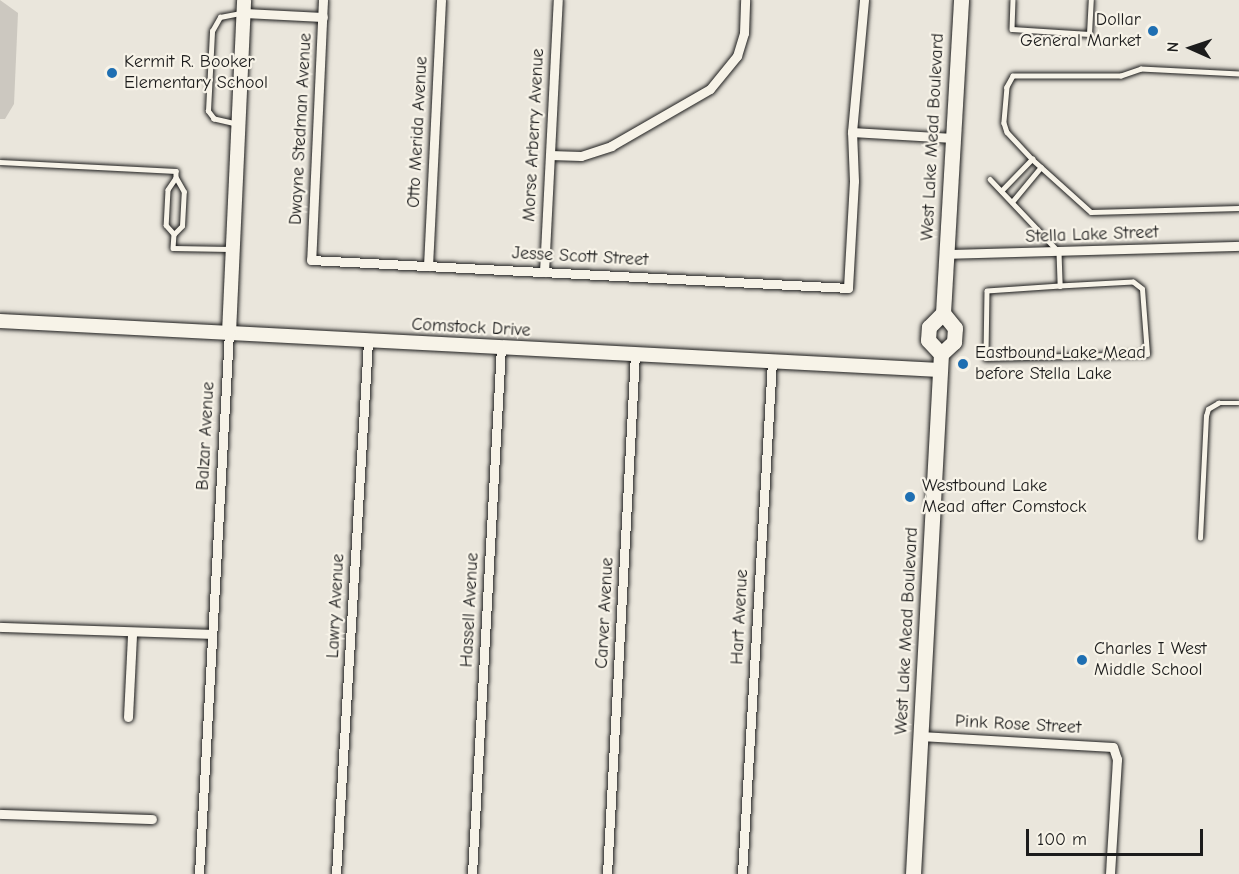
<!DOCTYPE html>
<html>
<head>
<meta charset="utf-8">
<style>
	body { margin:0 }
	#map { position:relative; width:1239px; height:874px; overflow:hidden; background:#eae6dc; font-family:"Comic Neue",sans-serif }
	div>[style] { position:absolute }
	.green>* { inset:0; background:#ccc8c0 }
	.roads { filter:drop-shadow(0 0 2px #1c1c1c) drop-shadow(0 0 2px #1c1c1c) }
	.lane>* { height:4.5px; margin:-2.25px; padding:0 2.25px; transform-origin:2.25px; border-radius:2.25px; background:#f7f3e8 }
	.street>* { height:9px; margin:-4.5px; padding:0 4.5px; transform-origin:4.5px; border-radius:4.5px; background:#f7f3e8 }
	.secondary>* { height:14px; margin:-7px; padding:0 7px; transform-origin:7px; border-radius:7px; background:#f7f3e8 }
	.primary>* { height:15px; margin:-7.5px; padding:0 7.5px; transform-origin:7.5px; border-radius:7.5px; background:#f7f3e8 }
	.dots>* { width:16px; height:16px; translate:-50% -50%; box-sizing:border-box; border:3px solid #f7f3e8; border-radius:50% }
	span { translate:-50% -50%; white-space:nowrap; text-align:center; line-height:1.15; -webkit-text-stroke:4.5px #f7f3e8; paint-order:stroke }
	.poi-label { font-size:18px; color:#1c1c1c }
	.right { translate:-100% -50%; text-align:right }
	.left { translate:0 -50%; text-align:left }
	.street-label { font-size:18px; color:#1c1c1c }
	.north { position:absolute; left:1161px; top:18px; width:60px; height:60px; -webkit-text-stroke:4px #f7f3e8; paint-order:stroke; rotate:273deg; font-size:16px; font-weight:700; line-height:24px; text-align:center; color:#1c1c1c }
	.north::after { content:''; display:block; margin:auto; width:21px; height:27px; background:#1c1c1c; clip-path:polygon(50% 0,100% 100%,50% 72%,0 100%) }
	.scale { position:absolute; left:1026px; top:829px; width:177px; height:27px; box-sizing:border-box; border:3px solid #1c1c1c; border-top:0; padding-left:8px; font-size:18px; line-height:21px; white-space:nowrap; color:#1c1c1c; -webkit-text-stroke:4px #f7f3e8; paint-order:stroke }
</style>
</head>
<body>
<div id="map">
	<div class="green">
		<i style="clip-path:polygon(0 0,18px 13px,14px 104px,5px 119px,0 119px)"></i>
	</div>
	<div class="roads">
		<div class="lane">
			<i style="left:1013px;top:0;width:29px;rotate:92deg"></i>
			<i style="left:1012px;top:29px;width:77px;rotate:3.7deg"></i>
			<i style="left:1089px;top:34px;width:34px;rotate:-87deg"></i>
			<i style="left:1239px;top:74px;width:98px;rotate:-177.1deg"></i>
			<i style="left:1141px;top:69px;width:21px;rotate:161deg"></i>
			<i style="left:1121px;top:76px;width:108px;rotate:180deg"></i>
			<i style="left:1013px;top:76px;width:13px;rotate:119deg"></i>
			<i style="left:1007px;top:87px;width:36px;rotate:95deg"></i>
			<i style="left:1004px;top:123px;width:9px;rotate:72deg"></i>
			<i style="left:1007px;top:132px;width:37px;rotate:47deg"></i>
			<i style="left:1032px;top:159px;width:79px;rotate:41.9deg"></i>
			<i style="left:1091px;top:212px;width:148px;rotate:-1.5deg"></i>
			<i style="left:236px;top:124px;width:23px;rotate:-167deg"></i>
			<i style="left:214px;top:119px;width:10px;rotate:-127deg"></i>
			<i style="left:208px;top:111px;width:80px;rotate:-87.1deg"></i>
			<i style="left:212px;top:31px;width:16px;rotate:-60deg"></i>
			<i style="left:220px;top:17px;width:21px;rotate:-11deg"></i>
			<i style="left:0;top:162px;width:176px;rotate:2.9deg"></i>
			<i style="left:176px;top:171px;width:7px;rotate:90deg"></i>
			<i style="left:990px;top:179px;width:100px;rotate:46.6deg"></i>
			<i style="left:1059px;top:252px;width:34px;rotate:88deg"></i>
			<i style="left:1060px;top:286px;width:73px;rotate:176.1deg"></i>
			<i style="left:987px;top:291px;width:67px;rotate:90.9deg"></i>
			<i style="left:986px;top:358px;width:161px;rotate:-1.4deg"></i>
			<i style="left:1147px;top:354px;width:65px;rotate:-94.4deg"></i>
			<i style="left:1142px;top:289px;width:11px;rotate:-142deg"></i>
			<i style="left:1133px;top:282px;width:73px;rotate:176.9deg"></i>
			<i style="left:1001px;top:191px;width:45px;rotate:-45.9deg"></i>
			<i style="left:1012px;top:202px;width:45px;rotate:-50.4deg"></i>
			<i style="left:174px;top:234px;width:11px;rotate:-45deg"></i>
			<i style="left:182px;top:226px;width:34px;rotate:-87deg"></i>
			<i style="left:184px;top:192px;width:16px;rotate:-120deg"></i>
			<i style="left:176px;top:178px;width:14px;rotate:124deg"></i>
			<i style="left:168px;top:190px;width:35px;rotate:93deg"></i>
			<i style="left:166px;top:225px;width:12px;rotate:48deg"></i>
			<i style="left:174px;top:234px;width:14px;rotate:94deg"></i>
			<i style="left:173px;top:248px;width:57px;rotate:1deg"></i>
			<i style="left:1200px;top:538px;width:122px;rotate:-87.2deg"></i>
			<i style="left:1206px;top:416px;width:7px;rotate:-74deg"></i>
			<i style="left:1208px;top:409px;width:12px;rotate:-31deg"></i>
			<i style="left:1218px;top:403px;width:21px"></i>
		</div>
		<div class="street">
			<i style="left:323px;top:0;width:260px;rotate:92.6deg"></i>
			<i style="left:311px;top:260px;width:538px;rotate:2.98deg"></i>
			<i style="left:848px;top:288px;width:107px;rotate:-86.8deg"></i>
			<i style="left:854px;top:181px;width:49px;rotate:-92.3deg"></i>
			<i style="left:852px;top:132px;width:133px;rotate:-84.8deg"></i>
			<i style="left:244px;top:13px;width:79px;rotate:2.9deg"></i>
			<i style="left:852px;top:132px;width:101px;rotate:3.4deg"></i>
			<i style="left:550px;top:155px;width:31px;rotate:2deg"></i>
			<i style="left:581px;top:156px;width:32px;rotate:-18deg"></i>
			<i style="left:611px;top:146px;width:114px;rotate:-29.9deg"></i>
			<i style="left:710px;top:89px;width:43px;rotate:-50.7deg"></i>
			<i style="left:737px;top:56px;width:24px;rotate:-73deg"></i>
			<i style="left:744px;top:33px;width:33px;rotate:-88deg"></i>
			<i style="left:946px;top:254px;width:293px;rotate:-1.6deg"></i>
			<i style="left:428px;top:266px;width:266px;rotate:-87.2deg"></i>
			<i style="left:544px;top:272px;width:272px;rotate:-87.1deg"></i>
			<i style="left:0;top:627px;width:210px;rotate:1.9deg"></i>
			<i style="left:128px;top:717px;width:83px;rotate:-87.2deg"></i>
			<i style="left:920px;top:736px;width:193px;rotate:3.3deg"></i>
			<i style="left:1113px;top:747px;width:13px;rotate:72deg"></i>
			<i style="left:1117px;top:759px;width:115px;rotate:93.5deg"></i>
			<i style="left:0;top:814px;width:152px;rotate:1.9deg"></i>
			<i style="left:199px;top:874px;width:542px;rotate:-86.83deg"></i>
			<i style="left:336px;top:874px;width:534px;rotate:-86.56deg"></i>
			<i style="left:472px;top:874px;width:528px;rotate:-86.85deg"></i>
			<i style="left:607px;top:874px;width:521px;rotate:-86.92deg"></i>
			<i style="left:742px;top:874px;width:513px;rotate:-86.65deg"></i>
		</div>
		<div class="secondary">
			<i style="left:0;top:321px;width:941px;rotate:2.98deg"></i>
			<i style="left:229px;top:333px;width:333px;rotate:-87.4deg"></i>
		</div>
		<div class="primary">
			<i style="left:941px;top:354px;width:18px;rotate:-43deg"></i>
			<i style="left:954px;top:342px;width:14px;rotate:-86deg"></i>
			<i style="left:955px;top:328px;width:19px;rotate:-129deg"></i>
			<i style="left:943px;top:313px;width:314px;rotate:-86.7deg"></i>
			<i style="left:913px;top:874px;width:521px;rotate:-86.92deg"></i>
			<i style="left:941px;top:354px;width:19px;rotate:-133deg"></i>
			<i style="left:928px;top:340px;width:13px;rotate:-86deg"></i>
			<i style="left:929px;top:327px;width:20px;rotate:-45deg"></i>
		</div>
	</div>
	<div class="dots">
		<i style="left:1153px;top:31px;background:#1f6fb2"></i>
		<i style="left:112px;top:73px;background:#1f6fb2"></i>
		<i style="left:963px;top:364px;background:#1f6fb2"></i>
		<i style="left:910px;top:497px;background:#1f6fb2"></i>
		<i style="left:1082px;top:660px;background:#1f6fb2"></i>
	</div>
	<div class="poi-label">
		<span class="right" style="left:1141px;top:31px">Dollar<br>General Market</span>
		<span class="left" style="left:124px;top:73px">Kermit R. Booker<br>Elementary School</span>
		<span class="left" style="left:975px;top:364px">Eastbound Lake Mead<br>before Stella Lake</span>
		<span class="left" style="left:922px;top:497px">Westbound Lake<br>Mead after Comstock</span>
		<span class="left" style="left:1094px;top:660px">Charles I West<br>Middle School</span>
	</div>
	<div class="street-label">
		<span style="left:301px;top:129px;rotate:-87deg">Dwayne Stedman Avenue</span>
		<span style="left:418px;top:132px;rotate:-87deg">Otto Merida Avenue</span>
		<span style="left:534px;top:135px;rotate:-87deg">Morse Arberry Avenue</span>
		<span style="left:933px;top:137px;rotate:-87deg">West Lake Mead Boulevard</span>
		<span style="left:1092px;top:235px;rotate:-2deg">Stella Lake Street</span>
		<span style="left:580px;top:257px;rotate:3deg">Jesse Scott Street</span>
		<span style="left:471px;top:328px;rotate:3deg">Comstock Drive</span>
		<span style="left:206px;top:436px;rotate:-87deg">Balzar Avenue</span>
		<span style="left:336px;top:606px;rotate:-87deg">Lawry Avenue</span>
		<span style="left:470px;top:610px;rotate:-87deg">Hassell Avenue</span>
		<span style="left:605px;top:613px;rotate:-87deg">Carver Avenue</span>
		<span style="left:740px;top:617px;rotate:-87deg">Hart Avenue</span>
		<span style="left:907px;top:631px;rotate:-87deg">West Lake Mead Boulevard</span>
		<span style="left:1018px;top:725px;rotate:3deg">Pink Rose Street</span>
	</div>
	<div class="north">N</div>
	<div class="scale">100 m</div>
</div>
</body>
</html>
